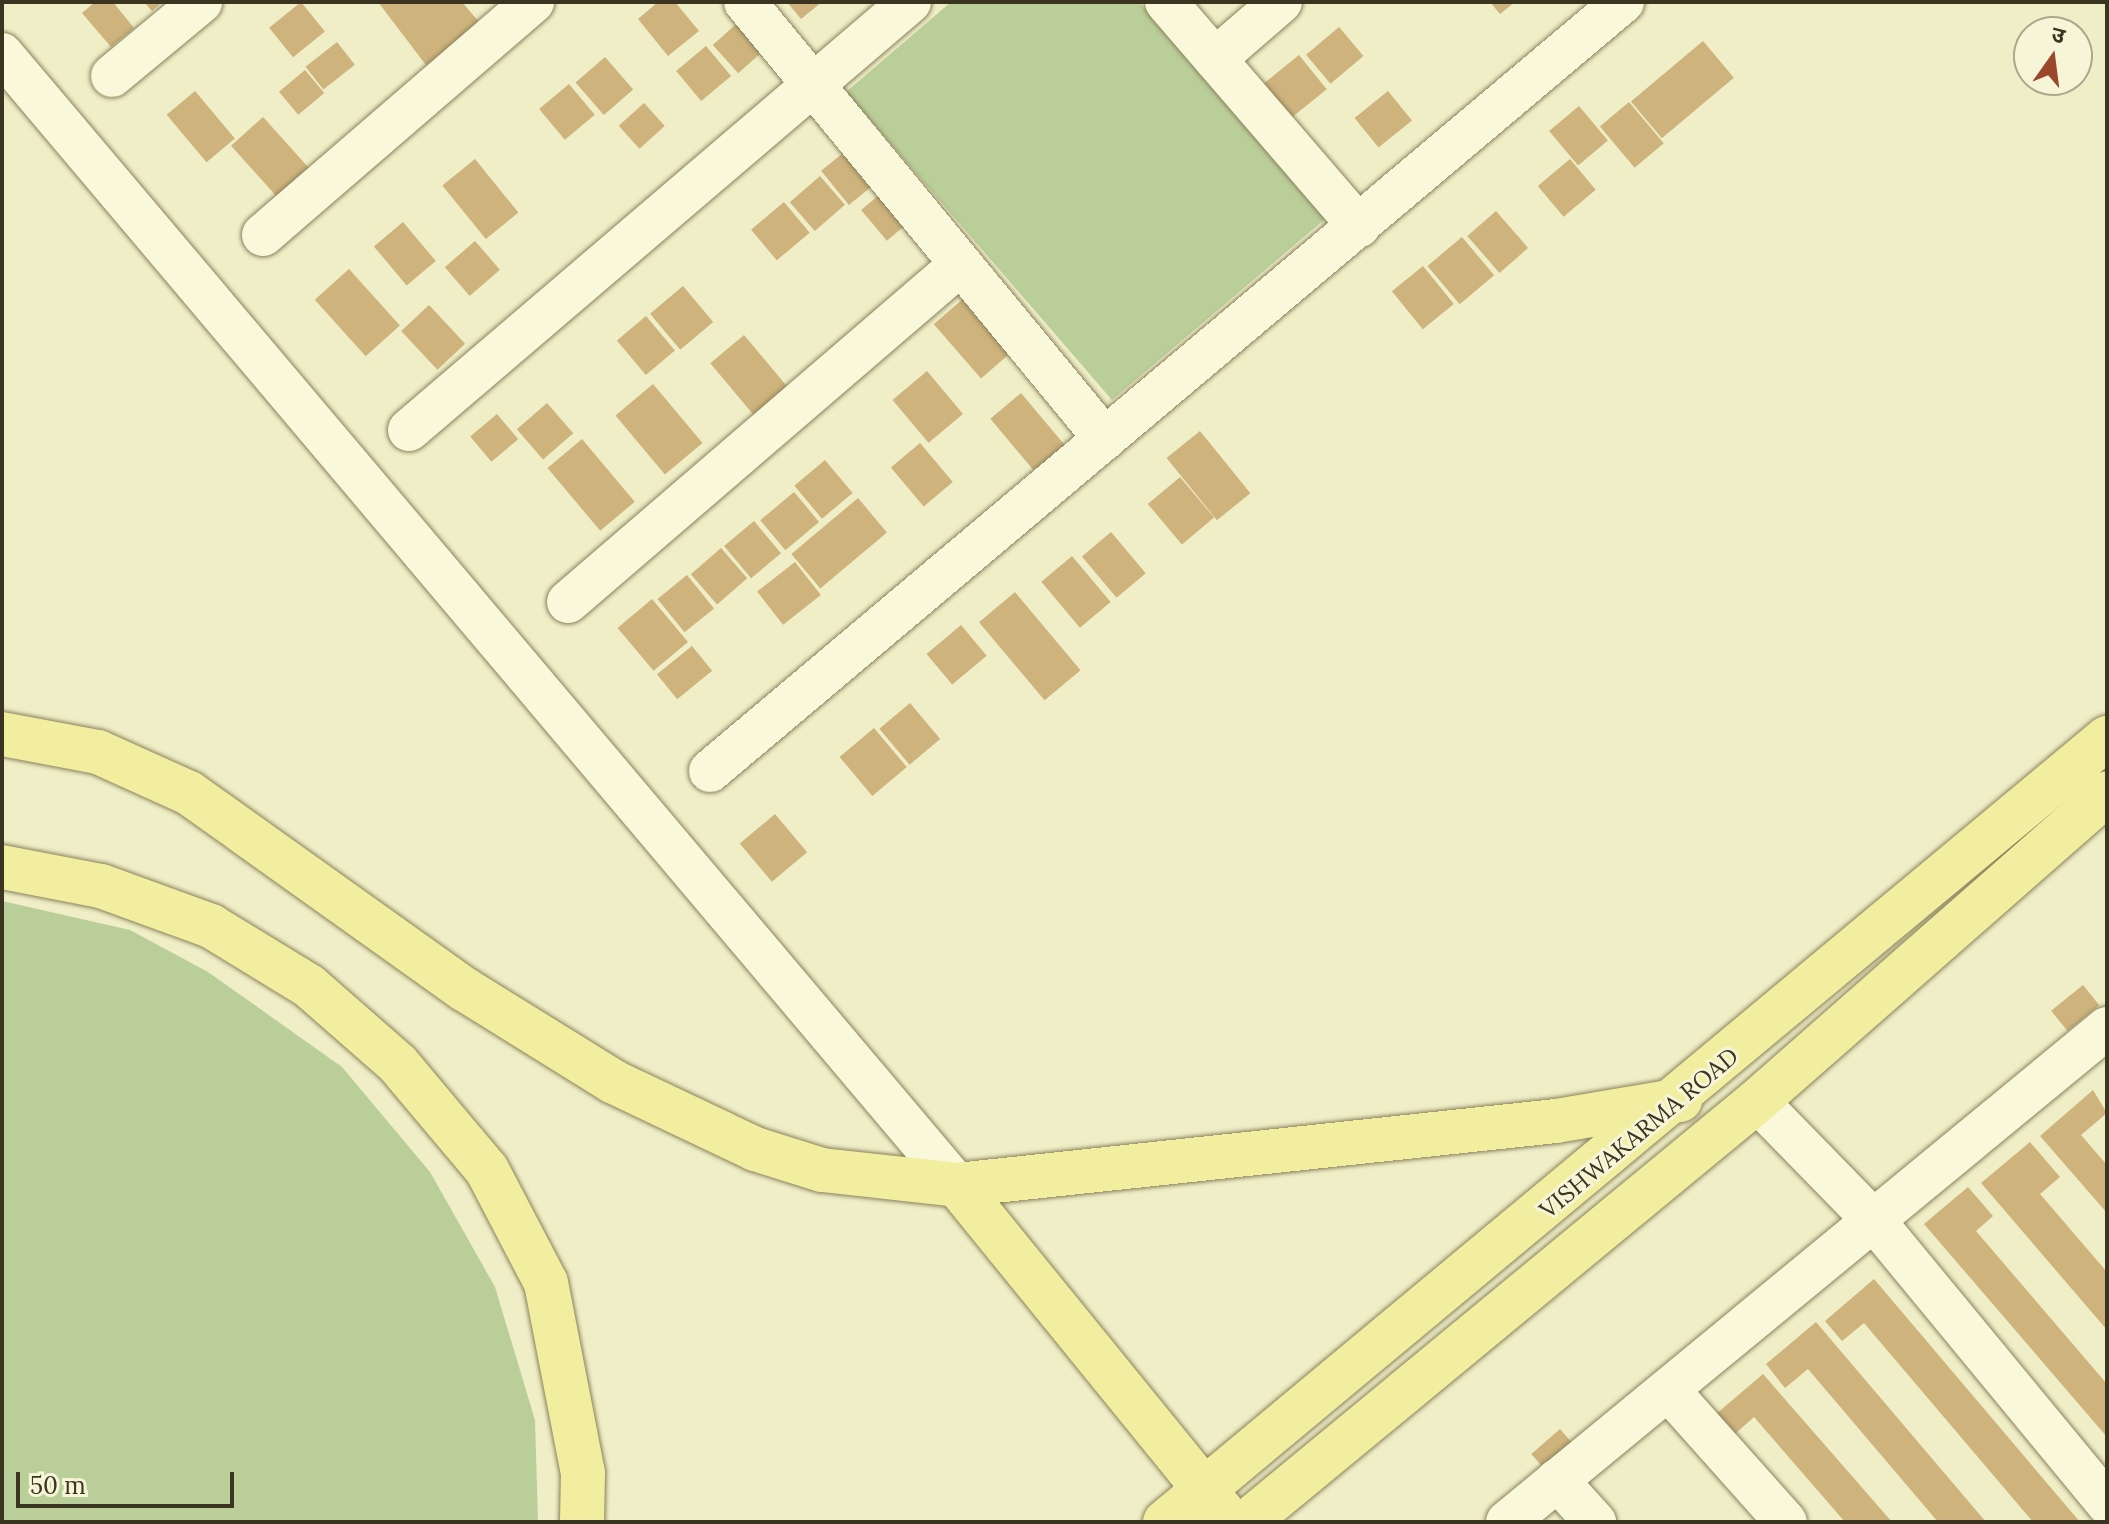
<!DOCTYPE html>
<html>
<head>
<meta charset="utf-8">
<style>
	body { margin:0 }
	#map { position:relative; width:2109px; height:1524px; overflow:hidden; background:#efeec7; font-family:Lora,"Noto Sans Devanagari",serif }
	div>[style] { position:absolute }
	.green>* { inset:0; background:#bace9a }
	.building>* { inset:0; background:#ceb37d; transform-origin:0 0 }
	.roads { filter:drop-shadow(0 0 2px #8b825c) drop-shadow(0 0 2px #8b825c) }
	.minor>* { height:42px; margin:-21px; padding:0 21px; transform-origin:21px; border-radius:21px; background:#f9f8db }
	.major>* { height:44px; margin:-22px; padding:0 22px; transform-origin:22px; border-radius:22px; background:#f2ee9f }
	span { translate:-50% -50%; white-space:nowrap; text-align:center; line-height:1.15; -webkit-text-stroke:6px #f6f5d7; paint-order:stroke }
	.street-label { font-size:24px; color:#3b3420 }
	.frame { position:absolute; inset:0; border:4px solid #3b3420; pointer-events:none }
	.north { position:absolute; left:2013px; top:16px; width:80px; height:80px; box-sizing:border-box; background:#f6f5d7; border:2px solid #aba88e; border-radius:50%; rotate:14deg; font-size:22px; font-weight:700; line-height:32px; text-align:center; color:#3b3420 }
	.north::after { content:''; display:block; margin:auto; width:28px; height:36px; background:#9b472b; clip-path:polygon(50% 0,100% 100%,50% 72%,0 100%) }
	.scale { position:absolute; left:16px; top:1472px; width:218px; height:36px; box-sizing:border-box; border:4px solid #3b3420; border-top:0; padding-left:10px; font-size:24px; line-height:28px; white-space:nowrap; color:#3b3420; -webkit-text-stroke:6px #f6f5d7; paint-order:stroke }
</style>
</head>
<body>
<div id="map">
	<div class="green">
		<i style="clip-path:polygon(951px 2px,1139px 2px,1325px 219px,1112px 400px,846px 92px)"></i>
		<i style="clip-path:polygon(2px 901px,130px 930px,208px 972px,342px 1067px,430px 1172px,495px 1287px,535px 1420px,538px 1522px,2px 1522px)"></i>
	</div>
	<div class="building">
		<i style="clip-path:polygon(95px 2px,113px 2px,134px 28px,111px 47px,82px 13px)"></i>
		<i style="clip-path:polygon(144px 2px,162px 2px,152px 11px)"></i>
		<i style="left:301px;top:2px;width:38px;height:41px;rotate:51deg"></i>
		<i style="clip-path:polygon(378px 2px,462px 2px,485px 29px,432px 73px)"></i>
		<i style="clip-path:polygon(658px 2px,675px 2px,699px 31px,668px 56px,638px 19px)"></i>
		<i style="clip-path:polygon(787px 2px,822px 2px,801px 19px)"></i>
		<i style="clip-path:polygon(1490px 2px,1515px 2px,1500px 14px)"></i>
		<i style="left:744px;top:17px;width:38px;height:42px;rotate:48deg"></i>
		<i style="left:1339px;top:27px;width:38px;height:43px;rotate:50deg"></i>
		<i style="left:1703px;top:41px;width:48px;height:94px;rotate:50deg"></i>
		<i style="left:337px;top:42px;width:29px;height:40px;rotate:52deg"></i>
		<i style="left:706px;top:46px;width:39px;height:39px;rotate:50deg"></i>
		<i style="left:1299px;top:55px;width:44px;height:45px;rotate:51deg"></i>
		<i style="left:605px;top:57px;width:43px;height:39px;rotate:49deg"></i>
		<i style="left:305px;top:70px;width:30px;height:34px;rotate:50deg"></i>
		<i style="left:569px;top:84px;width:40px;height:39px;rotate:50deg"></i>
		<i style="left:195px;top:91px;width:62px;height:37px;rotate:50deg"></i>
		<i style="left:1388px;top:91px;width:38px;height:43px;rotate:51deg"></i>
		<i style="left:1629px;top:102px;width:54px;height:38px;rotate:50deg"></i>
		<i style="left:644px;top:103px;width:31px;height:34px;rotate:48deg"></i>
		<i style="left:1579px;top:106px;width:45px;height:39px;rotate:50deg"></i>
		<i style="left:263px;top:117px;width:73px;height:43px;rotate:48deg"></i>
		<i style="left:853px;top:145px;width:44px;height:41px;rotate:51deg"></i>
		<i style="left:475px;top:159px;width:69px;height:42px;rotate:51deg"></i>
		<i style="left:1570px;top:159px;width:40px;height:42px;rotate:50deg"></i>
		<i style="left:820px;top:176px;width:38px;height:40px;rotate:49deg"></i>
		<i style="left:891px;top:185px;width:40px;height:39px;rotate:50deg"></i>
		<i style="left:784px;top:202px;width:40px;height:43px;rotate:50deg"></i>
		<i style="left:1496px;top:211px;width:49px;height:38px;rotate:49deg"></i>
		<i style="left:403px;top:222px;width:51px;height:38px;rotate:50deg"></i>
		<i style="left:1462px;top:237px;width:50px;height:45px;rotate:50deg"></i>
		<i style="left:475px;top:241px;width:38px;height:40px;rotate:49deg"></i>
		<i style="left:1423px;top:266px;width:49px;height:40px;rotate:51deg"></i>
		<i style="left:349px;top:269px;width:76px;height:46px;rotate:48deg"></i>
		<i style="left:683px;top:286px;width:47px;height:43px;rotate:50deg"></i>
		<i style="left:964px;top:298px;width:72px;height:40px;rotate:49deg"></i>
		<i style="left:429px;top:305px;width:53px;height:38px;rotate:47deg"></i>
		<i style="left:646px;top:316px;width:45px;height:38px;rotate:50deg"></i>
		<i style="left:744px;top:335px;width:75px;height:44px;rotate:50deg"></i>
		<i style="left:927px;top:371px;width:56px;height:45px;rotate:50deg"></i>
		<i style="left:653px;top:384px;width:77px;height:49px;rotate:50deg"></i>
		<i style="left:1021px;top:393px;width:78px;height:40px;rotate:50deg"></i>
		<i style="left:547px;top:403px;width:40px;height:40px;rotate:49deg"></i>
		<i style="left:497px;top:414px;width:33px;height:35px;rotate:50deg"></i>
		<i style="left:1200px;top:431px;width:80px;height:43px;rotate:51deg"></i>
		<i style="left:582px;top:439px;width:82px;height:45px;rotate:50deg"></i>
		<i style="left:920px;top:443px;width:51px;height:38px;rotate:50deg"></i>
		<i style="left:825px;top:460px;width:43px;height:40px;rotate:50deg"></i>
		<i style="left:1180px;top:477px;width:53px;height:42px;rotate:50deg"></i>
		<i style="left:794px;top:492px;width:39px;height:44px;rotate:50deg"></i>
		<i style="left:858px;top:498px;width:45px;height:87px;rotate:50deg"></i>
		<i style="left:754px;top:521px;width:42px;height:39px;rotate:50deg"></i>
		<i style="left:1111px;top:532px;width:54px;height:38px;rotate:50deg"></i>
		<i style="left:721px;top:548px;width:40px;height:40px;rotate:49deg"></i>
		<i style="left:1072px;top:556px;width:60px;height:40px;rotate:50deg"></i>
		<i style="left:795px;top:562px;width:42px;height:48px;rotate:52deg"></i>
		<i style="left:687px;top:575px;width:43px;height:38px;rotate:51deg"></i>
		<i style="left:1015px;top:592px;width:102px;height:47px;rotate:50deg"></i>
		<i style="left:652px;top:599px;width:56px;height:45px;rotate:50deg"></i>
		<i style="left:961px;top:625px;width:40px;height:45px;rotate:50deg"></i>
		<i style="left:692px;top:646px;width:32px;height:45px;rotate:51deg"></i>
		<i style="left:910px;top:703px;width:47px;height:40px;rotate:50deg"></i>
		<i style="left:874px;top:728px;width:51px;height:45px;rotate:50deg"></i>
		<i style="left:775px;top:814px;width:50px;height:46px;rotate:50deg"></i>
		<i style="left:2083px;top:985px;width:26px;height:41px;rotate:51deg"></i>
		<i style="clip-path:polygon(2093px 1090px,2107px 1113px,2081px 1135px,2107px 1165px,2107px 1213px,2040px 1136px)"></i>
		<i style="clip-path:polygon(2030px 1142px,2060px 1177px,2040px 1194px,2107px 1272px,2107px 1330px,1981px 1183px)"></i>
		<i style="clip-path:polygon(1968px 1187px,1993px 1216px,1976px 1231px,2107px 1384px,2107px 1437px,1924px 1224px)"></i>
		<i style="clip-path:polygon(1874px 1279px,2080px 1522px,2033px 1522px,1864px 1323px,1842px 1341px,1825px 1321px)"></i>
		<i style="clip-path:polygon(1816px 1322px,1986px 1522px,1938px 1522px,1808px 1369px,1785px 1388px,1766px 1364px)"></i>
		<i style="clip-path:polygon(1763px 1374px,1892px 1522px,1845px 1522px,1754px 1417px,1727px 1441px,1709px 1420px)"></i>
		<i style="left:1560px;top:1429px;width:28px;height:38px;rotate:49deg"></i>
	</div>
	<div class="roads">
		<div class="minor">
			<i style="left:745px;top:2px;width:566px;rotate:50.52deg"></i>
			<i style="left:1166px;top:2px;width:296px;rotate:49.3deg"></i>
			<i style="left:2px;top:54px;width:1480px;rotate:49.82deg"></i>
			<i style="left:1215px;top:59px;width:87px;rotate:-40.8deg"></i>
			<i style="left:112px;top:76px;width:116px;rotate:-39.7deg"></i>
			<i style="left:263px;top:235px;width:357px;rotate:-40.8deg"></i>
			<i style="left:409px;top:430px;width:659px;rotate:-40.51deg"></i>
			<i style="left:568px;top:602px;width:518px;rotate:-40.7deg"></i>
			<i style="left:710px;top:771px;width:1194px;rotate:-40.11deg"></i>
			<i style="left:1757px;top:1101px;width:172px;rotate:45.7deg"></i>
			<i style="left:1877px;top:1224px;width:362px;rotate:50.5deg"></i>
			<i style="left:1670px;top:1392px;width:174px;rotate:48.3deg"></i>
			<i style="left:1557px;top:1480px;width:57px;rotate:47.9deg"></i>
			<i style="left:1507px;top:1522px;width:777px;rotate:-39.47deg"></i>
		</div>
		<div class="major">
			<i style="left:2px;top:734px;width:98px;rotate:10.6deg"></i>
			<i style="left:98px;top:752px;width:100px;rotate:24.3deg"></i>
			<i style="left:189px;top:793px;width:338px;rotate:35.5deg"></i>
			<i style="left:464px;top:989px;width:176px;rotate:31.8deg"></i>
			<i style="left:614px;top:1082px;width:156px;rotate:25.4deg"></i>
			<i style="left:755px;top:1149px;width:70px;rotate:17.4deg"></i>
			<i style="left:822px;top:1170px;width:136px;rotate:6.3deg"></i>
			<i style="left:957px;top:1185px;width:602px;rotate:-6.1deg"></i>
			<i style="left:1556px;top:1121px;width:126px;rotate:-9.6deg"></i>
			<i style="left:2px;top:867px;width:101px;rotate:10.9deg"></i>
			<i style="left:101px;top:886px;width:117px;rotate:20deg"></i>
			<i style="left:211px;top:926px;width:115px;rotate:31.5deg"></i>
			<i style="left:309px;top:986px;width:118px;rotate:41.2deg"></i>
			<i style="left:398px;top:1064px;width:138px;rotate:50deg"></i>
			<i style="left:487px;top:1170px;width:127px;rotate:62.4deg"></i>
			<i style="left:546px;top:1283px;width:194px;rotate:79deg"></i>
			<i style="left:583px;top:1473px;width:49px;rotate:91.2deg"></i>
			<i style="left:957px;top:1185px;width:422px;rotate:50.9deg"></i>
			<i style="left:1165px;top:1522px;width:1226px;rotate:-39.77deg"></i>
			<i style="left:1247px;top:1522px;width:661px;rotate:-39.54deg"></i>
			<i style="left:1757px;top:1101px;width:466px;rotate:-41.3deg"></i>
		</div>
	</div>
	<div class="street-label">
		<span style="left:1639px;top:1133px;rotate:-40deg">VISHWAKARMA ROAD</span>
	</div>
	<div class="frame"></div>
	<div class="north">उ</div>
	<div class="scale">50 m</div>
</div>
</body>
</html>
